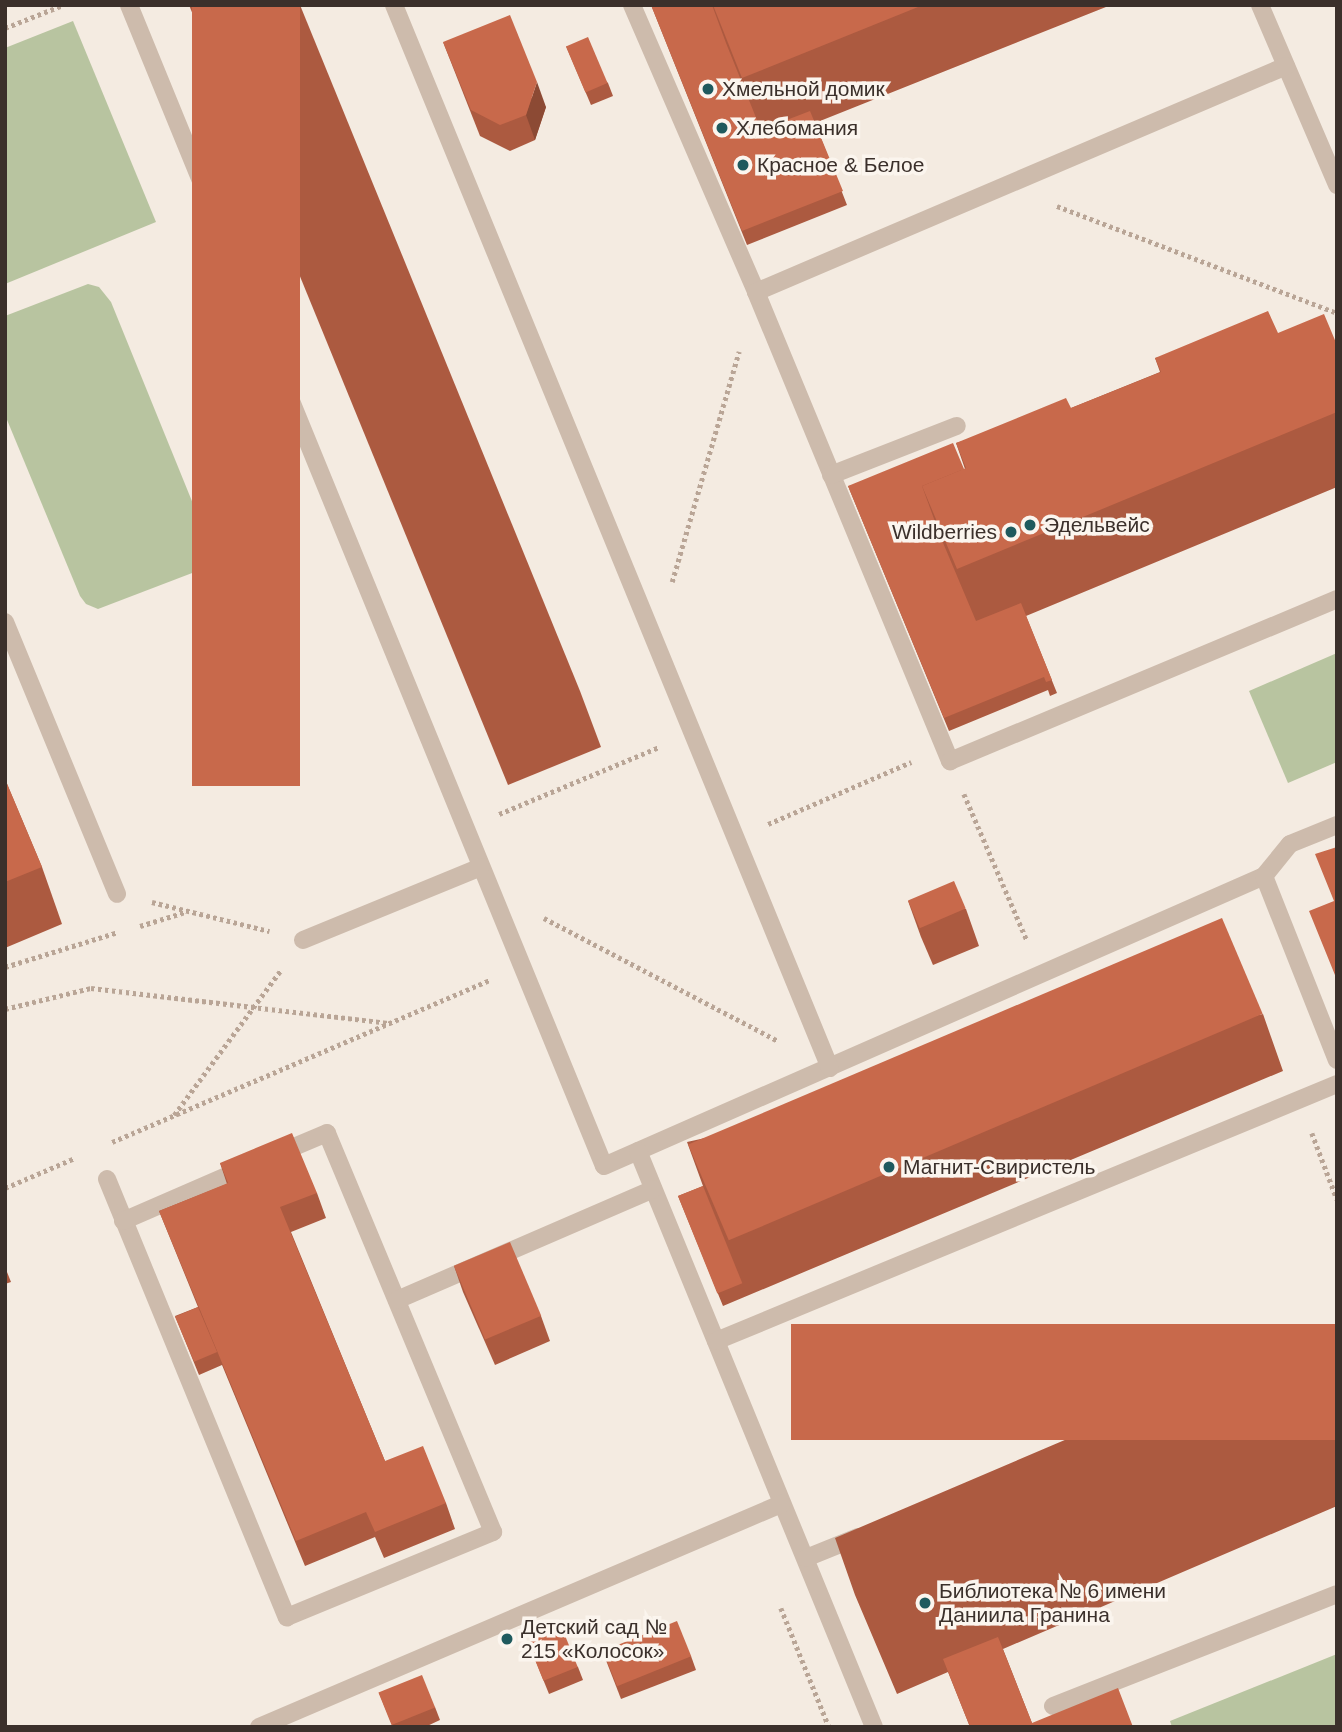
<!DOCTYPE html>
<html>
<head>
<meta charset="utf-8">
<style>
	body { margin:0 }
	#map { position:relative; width:1342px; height:1732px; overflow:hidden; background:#f4ebe1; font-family:Helvetica,sans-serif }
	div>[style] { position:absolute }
	.green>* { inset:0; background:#b8c4a0 }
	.path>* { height:4.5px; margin-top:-2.25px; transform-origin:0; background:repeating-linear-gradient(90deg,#b9a596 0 3.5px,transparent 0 7px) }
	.minor>* { height:18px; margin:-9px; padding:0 9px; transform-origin:9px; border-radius:9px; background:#cdbbac }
	.wall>* { inset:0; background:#ac5a40 }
	.shaded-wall>* { inset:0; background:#8c4a34 }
	.building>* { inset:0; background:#c8694b; transform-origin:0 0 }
	.dots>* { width:19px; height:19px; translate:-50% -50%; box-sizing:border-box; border:4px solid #fbf5ee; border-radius:50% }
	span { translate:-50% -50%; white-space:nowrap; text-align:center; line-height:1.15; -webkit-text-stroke:7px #fbf5ee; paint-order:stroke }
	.poi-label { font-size:21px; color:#3b302b }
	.left { translate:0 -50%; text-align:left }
	.right { translate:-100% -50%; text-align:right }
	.frame { position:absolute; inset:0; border:7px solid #3b302b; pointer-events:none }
</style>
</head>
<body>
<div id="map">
	<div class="green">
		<i style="clip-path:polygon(73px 21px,156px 222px,5px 284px,5px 48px)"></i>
		<i style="clip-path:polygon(88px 284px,99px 287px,111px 302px,211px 548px,211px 557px,200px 570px,98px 609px,86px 604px,80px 596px,5px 415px,5px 316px)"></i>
		<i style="clip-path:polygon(1337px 653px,1337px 762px,1288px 783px,1249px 691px)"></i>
		<i style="clip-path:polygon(1337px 1654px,1337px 1727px,1172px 1727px,1170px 1721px)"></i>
	</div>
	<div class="path">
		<i style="left:5px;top:28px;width:62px;rotate:-21.6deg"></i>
		<i style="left:1057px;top:206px;width:300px;rotate:20.9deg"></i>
		<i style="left:672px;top:582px;width:240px;rotate:-73.8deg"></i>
		<i style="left:964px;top:794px;width:159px;rotate:66.7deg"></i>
		<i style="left:499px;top:814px;width:173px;rotate:-22.7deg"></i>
		<i style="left:768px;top:824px;width:156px;rotate:-23.4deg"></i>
		<i style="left:152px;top:902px;width:121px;rotate:13.9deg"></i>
		<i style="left:544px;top:918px;width:264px;rotate:27.7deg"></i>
		<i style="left:140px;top:926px;width:47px;rotate:-17.3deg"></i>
		<i style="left:5px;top:967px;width:118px;rotate:-17.2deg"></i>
		<i style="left:5px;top:1009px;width:89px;rotate:-13.7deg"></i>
		<i style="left:91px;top:988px;width:299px;rotate:6.7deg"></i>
		<i style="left:174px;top:1115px;width:180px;rotate:-53.6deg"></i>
		<i style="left:1312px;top:1133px;width:71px;rotate:69.3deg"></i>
		<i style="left:112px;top:1142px;width:411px;rotate:-23.2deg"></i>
		<i style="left:5px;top:1188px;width:76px;rotate:-23.2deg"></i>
		<i style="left:781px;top:1608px;width:128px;rotate:68deg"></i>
	</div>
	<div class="minor">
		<i style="left:129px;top:5px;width:1254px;rotate:67.75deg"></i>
		<i style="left:604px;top:1166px;width:721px;rotate:-23.72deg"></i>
		<i style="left:1264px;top:876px;width:41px;rotate:-50.9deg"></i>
		<i style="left:1290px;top:844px;width:51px;rotate:-22deg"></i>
		<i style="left:394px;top:5px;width:1149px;rotate:67.7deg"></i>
		<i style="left:632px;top:5px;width:313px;rotate:66.6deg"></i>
		<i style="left:756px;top:292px;width:508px;rotate:67.53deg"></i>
		<i style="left:950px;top:761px;width:420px;rotate:-22.7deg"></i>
		<i style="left:1260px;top:5px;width:196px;rotate:66.8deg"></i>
		<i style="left:756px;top:292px;width:576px;rotate:-23.09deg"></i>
		<i style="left:831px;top:475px;width:135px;rotate:-21.3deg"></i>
		<i style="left:5px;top:622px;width:294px;rotate:67.6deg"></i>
		<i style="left:1264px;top:876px;width:198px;rotate:68.4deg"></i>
		<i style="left:303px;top:940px;width:192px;rotate:-22.3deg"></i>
		<i style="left:638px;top:1151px;width:622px;rotate:67.72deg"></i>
		<i style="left:107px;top:1179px;width:474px;rotate:67.7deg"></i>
		<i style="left:287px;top:1617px;width:223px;rotate:-22.4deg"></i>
		<i style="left:493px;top:1532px;width:432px;rotate:-112.6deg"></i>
		<i style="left:327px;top:1133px;width:54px;rotate:157.2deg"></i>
		<i style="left:123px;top:1221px;width:133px;rotate:-23.5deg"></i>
		<i style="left:397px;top:1300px;width:279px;rotate:-23.4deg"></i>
		<i style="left:716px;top:1341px;width:672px;rotate:-22.48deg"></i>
		<i style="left:806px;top:1558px;width:56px;rotate:-22deg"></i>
		<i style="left:1053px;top:1706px;width:305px;rotate:-21.5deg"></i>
		<i style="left:259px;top:1727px;width:568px;rotate:-23.13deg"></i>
	</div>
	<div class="wall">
		<i style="clip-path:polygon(189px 5px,300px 5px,580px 691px,601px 747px,508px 785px)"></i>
		<i style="clip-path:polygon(651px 5px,1111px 5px,815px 123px,847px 205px,747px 245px)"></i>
		<i style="clip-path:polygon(443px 42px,546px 107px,535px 140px,510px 151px,480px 136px)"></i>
		<i style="clip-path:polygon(566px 46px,608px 83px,613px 96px,591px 105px)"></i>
		<i style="clip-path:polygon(1278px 333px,1337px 345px,1337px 487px,1026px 616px,1057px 693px,1050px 696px,1048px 690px,949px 731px,848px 486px,964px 469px,965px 469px,956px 443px,1071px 408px,1160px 372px,1155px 358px)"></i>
		<i style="clip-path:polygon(5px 779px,42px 867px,62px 924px,5px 948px)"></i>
		<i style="clip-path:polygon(908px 901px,966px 909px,979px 946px,933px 965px,921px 937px)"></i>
		<i style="clip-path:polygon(1263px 1014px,1283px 1071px,723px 1306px,678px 1196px,703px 1186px,687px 1142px)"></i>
		<i style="clip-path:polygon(220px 1163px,317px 1193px,326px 1218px,291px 1232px,385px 1461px,446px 1503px,455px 1529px,384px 1558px,375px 1537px,305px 1566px,222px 1365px,199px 1375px,175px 1316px,198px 1307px,159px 1211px,227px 1184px)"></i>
		<i style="clip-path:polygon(454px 1266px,541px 1316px,550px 1341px,495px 1365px,463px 1292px)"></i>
		<i style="clip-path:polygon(5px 1267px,11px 1282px,5px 1284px)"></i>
		<i style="clip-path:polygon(1337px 1324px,1337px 1506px,1003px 1649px,1032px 1723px,1133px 1727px,970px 1727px,948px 1672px,897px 1694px,855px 1595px,835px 1538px)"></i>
		<i style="clip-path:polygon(528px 1642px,578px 1667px,583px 1680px,549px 1694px)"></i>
		<i style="clip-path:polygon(602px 1650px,691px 1656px,696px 1670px,621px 1699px)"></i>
		<i style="clip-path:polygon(379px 1693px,435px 1707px,440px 1720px,425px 1727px,393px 1727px)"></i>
	</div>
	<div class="shaded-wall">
		<i style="clip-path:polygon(537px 82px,546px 107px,535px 140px,526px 115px)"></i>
	</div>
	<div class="building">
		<i style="left:192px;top:5px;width:108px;height:781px"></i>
		<i style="clip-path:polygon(651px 5px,712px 5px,726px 43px,761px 130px,810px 111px,843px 191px,742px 231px)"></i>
		<i style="clip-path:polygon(713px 5px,923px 5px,742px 78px)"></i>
		<i style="clip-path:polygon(510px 15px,537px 82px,526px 115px,500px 125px,471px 110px,443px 42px)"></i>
		<i style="left:588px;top:37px;width:50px;height:24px;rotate:67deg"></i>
		<i style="clip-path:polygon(1268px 311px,1278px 333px,1324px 314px,1337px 345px,1337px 412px,957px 569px,922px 486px,966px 468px,956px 443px,1066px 398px,1071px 408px,1161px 372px,1155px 358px)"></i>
		<i style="clip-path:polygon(953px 443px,964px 469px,922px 486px,941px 538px,976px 621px,1021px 603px,1052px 680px,1046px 682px,1044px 677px,944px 718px,848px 486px)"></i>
		<i style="clip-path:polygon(5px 779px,42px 867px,5px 882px)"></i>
		<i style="clip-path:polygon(1337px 847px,1337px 980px,1309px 911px,1334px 901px,1315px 854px)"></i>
		<i style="left:954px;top:881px;width:30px;height:50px;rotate:67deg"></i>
		<i style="left:1222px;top:918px;width:104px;height:580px;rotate:67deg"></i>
		<i style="clip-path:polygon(292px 1133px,317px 1193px,280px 1207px,385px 1461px,423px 1446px,446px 1503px,375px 1532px,366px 1512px,296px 1541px,159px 1211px,228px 1183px,220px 1163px)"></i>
		<i style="left:703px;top:1186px;width:105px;height:27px;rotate:68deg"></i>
		<i style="left:510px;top:1242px;width:80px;height:61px;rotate:67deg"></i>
		<i style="left:198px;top:1307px;width:49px;height:25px;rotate:67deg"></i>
		<i style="left:1337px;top:1324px;width:116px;height:546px;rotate:90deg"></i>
		<i style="left:677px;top:1621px;width:38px;height:80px;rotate:68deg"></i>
		<i style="left:562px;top:1628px;width:42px;height:37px;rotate:68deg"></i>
		<i style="clip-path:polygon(998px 1637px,1032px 1723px,1118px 1688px,1133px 1727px,970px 1727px,943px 1659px)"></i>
		<i style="left:422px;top:1675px;width:35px;height:47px;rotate:68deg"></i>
	</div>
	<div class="dots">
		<i style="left:708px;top:89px;background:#1f5a5e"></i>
		<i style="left:722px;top:128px;background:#1f5a5e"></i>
		<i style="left:743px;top:165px;background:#1f5a5e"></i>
		<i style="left:1030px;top:525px;background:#1f5a5e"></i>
		<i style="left:1011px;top:532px;background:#1f5a5e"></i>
		<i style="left:889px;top:1167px;background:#1f5a5e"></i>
		<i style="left:925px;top:1603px;background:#1f5a5e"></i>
		<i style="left:507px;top:1639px;background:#1f5a5e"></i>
	</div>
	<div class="poi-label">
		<span class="left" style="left:722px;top:89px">Хмельной домик</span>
		<span class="left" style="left:736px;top:128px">Хлебомания</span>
		<span class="left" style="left:757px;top:165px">Красное &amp; Белое</span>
		<span class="left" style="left:1044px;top:525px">Эдельвейс</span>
		<span class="right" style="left:997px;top:532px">Wildberries</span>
		<span class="left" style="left:903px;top:1167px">Магнит-Свиристель</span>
		<span class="left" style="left:939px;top:1603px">Библиотека № 6 имени<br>Даниила Гранина</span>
		<span class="left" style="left:521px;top:1639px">Детский сад №<br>215 «Колосок»</span>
	</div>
	<div class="frame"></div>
</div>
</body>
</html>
